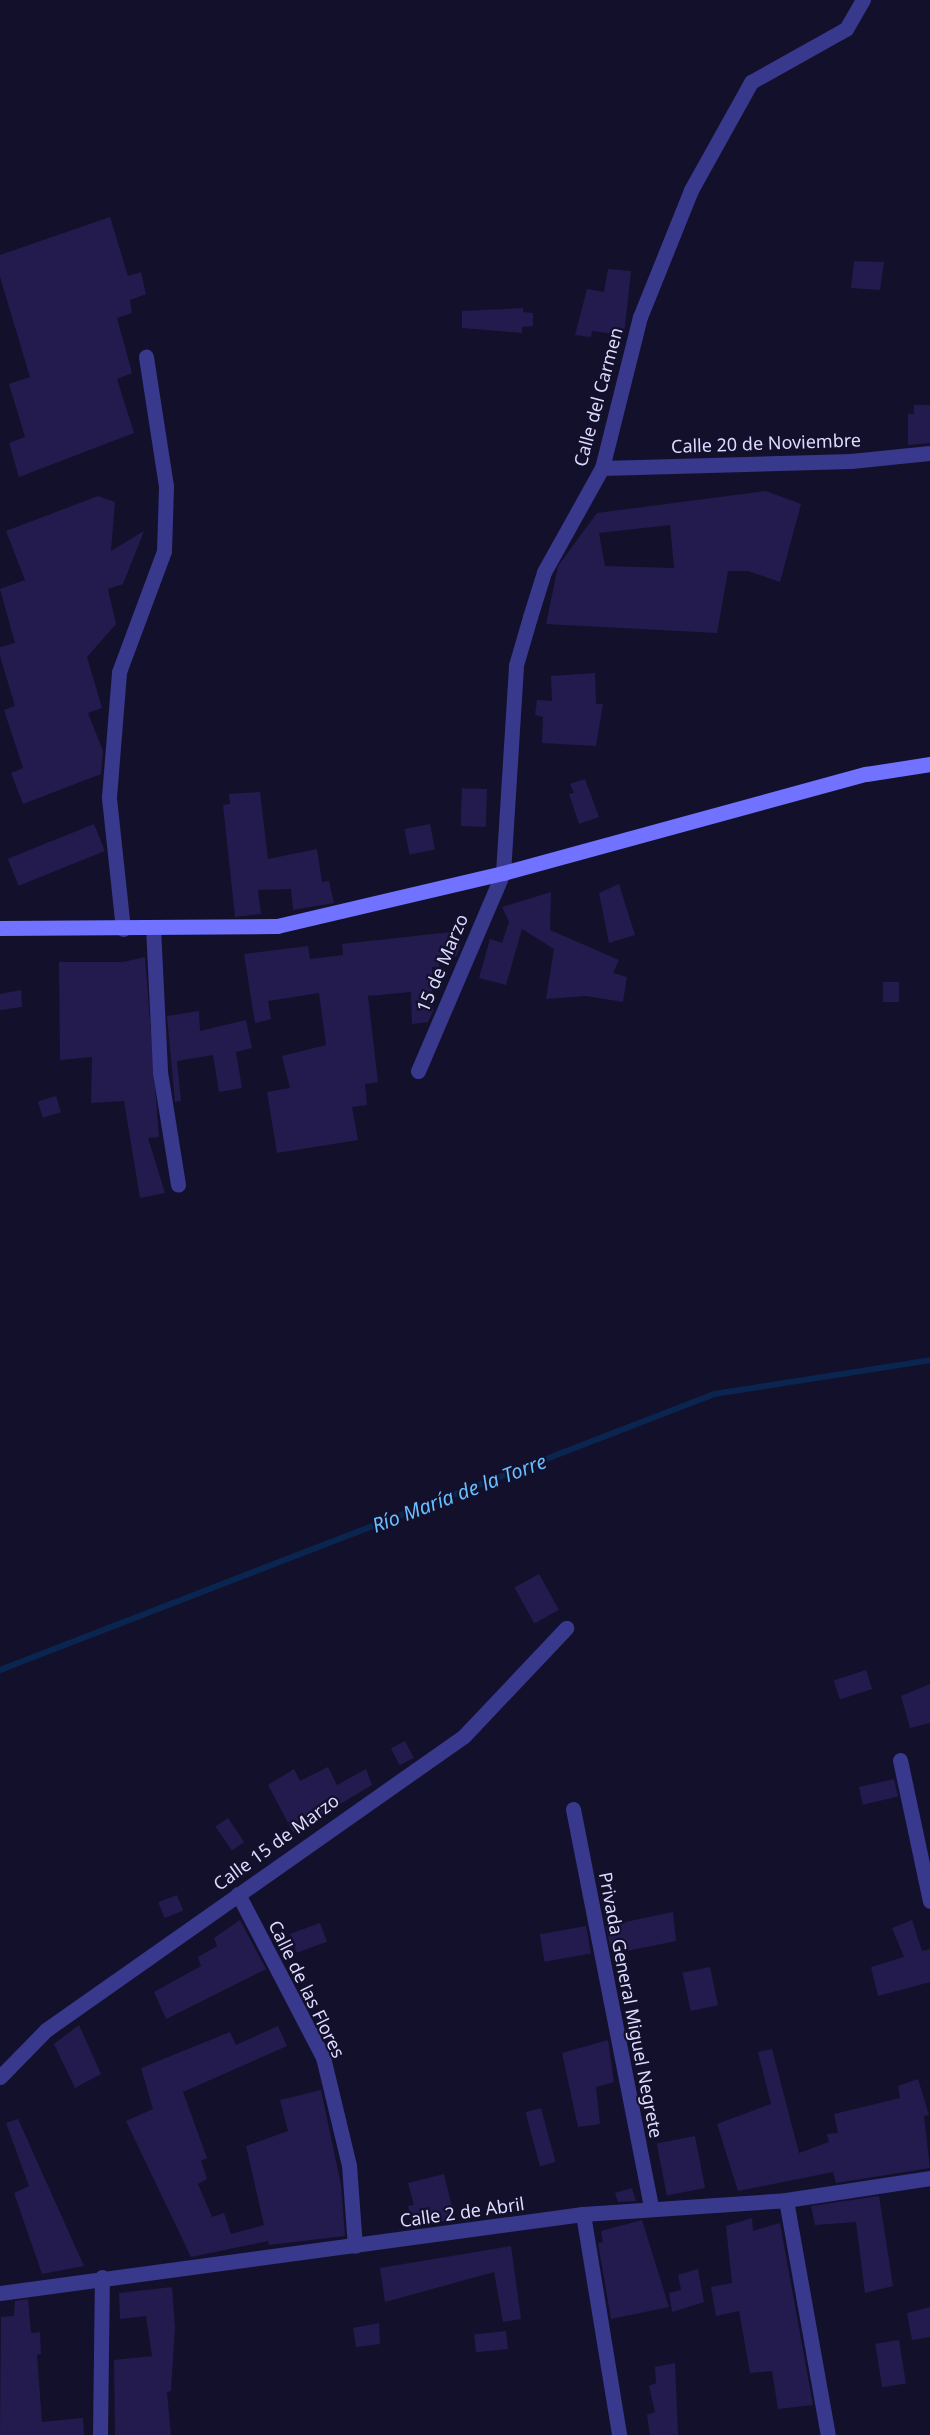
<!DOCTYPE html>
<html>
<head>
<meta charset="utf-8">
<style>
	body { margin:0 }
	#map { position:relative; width:930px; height:2435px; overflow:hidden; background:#13102b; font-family:"Noto Sans",sans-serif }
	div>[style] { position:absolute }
	.stream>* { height:6px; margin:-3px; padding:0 3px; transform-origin:3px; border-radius:3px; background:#0a2650 }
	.building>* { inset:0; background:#231b4d; transform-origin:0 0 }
	.street>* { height:15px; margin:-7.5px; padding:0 7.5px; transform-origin:7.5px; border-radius:7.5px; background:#38388d }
	.secondary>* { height:15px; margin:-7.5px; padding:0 7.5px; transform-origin:7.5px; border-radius:7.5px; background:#7172ff }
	span { translate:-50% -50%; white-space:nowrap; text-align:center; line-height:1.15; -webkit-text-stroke:4.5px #13102b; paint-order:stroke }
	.street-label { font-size:18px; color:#dddaff }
	.water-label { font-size:20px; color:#68beff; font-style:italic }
</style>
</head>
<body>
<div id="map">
	<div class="stream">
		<i style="left:0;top:1670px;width:765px;rotate:-21.13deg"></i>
		<i style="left:714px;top:1394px;width:219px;rotate:-8.9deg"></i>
	</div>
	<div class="building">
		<i style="clip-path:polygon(110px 217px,128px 276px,141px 272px,146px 294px,130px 300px,132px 313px,117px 318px,132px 373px,117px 379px,134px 433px,19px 477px,9px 443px,25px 437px,9px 384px,30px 377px,0 277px,0 255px)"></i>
		<i style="clip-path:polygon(854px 261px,884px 262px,880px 290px,851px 288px)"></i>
		<i style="clip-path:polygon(608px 269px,631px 271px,624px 335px,592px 331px,591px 337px,575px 335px,587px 289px,604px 292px)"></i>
		<i style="clip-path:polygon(523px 308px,523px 312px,533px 313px,533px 326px,522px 327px,522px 333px,462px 328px,462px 311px)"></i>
		<i style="clip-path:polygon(914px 405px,930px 405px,930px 443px,908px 445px,908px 414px,914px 414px)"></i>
		<i style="clip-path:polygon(evenodd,766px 491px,801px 504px,780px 582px,748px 571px,728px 571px,717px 633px,546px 624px,558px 566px,597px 513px,766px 491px,670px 525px,674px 568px,605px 566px,599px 533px,670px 525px)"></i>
		<i style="clip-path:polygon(98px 496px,115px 502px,111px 551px,144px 531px,123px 584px,108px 589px,116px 624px,87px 657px,102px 708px,88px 713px,103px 751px,101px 774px,23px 804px,11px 773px,23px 768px,4px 710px,15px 706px,0 656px,0 647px,15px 643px,0 589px,25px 580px,6px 531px)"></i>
		<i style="clip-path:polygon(595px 673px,596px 704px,603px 704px,596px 746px,542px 743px,543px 717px,535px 715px,537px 700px,552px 701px,551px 676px)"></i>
		<i style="clip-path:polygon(585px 779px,599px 817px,579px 824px,569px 794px,574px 793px,570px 784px)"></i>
		<i style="left:487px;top:789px;width:38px;height:25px;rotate:92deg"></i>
		<i style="clip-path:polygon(260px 792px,268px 859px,317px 849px,322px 882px,329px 881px,334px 903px,293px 910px,291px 889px,258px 890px,261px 914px,235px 917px,223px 805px,230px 804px,229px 794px)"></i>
		<i style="left:94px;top:824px;width:29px;height:93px;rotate:68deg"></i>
		<i style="left:430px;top:824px;width:26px;height:26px;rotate:79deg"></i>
		<i style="clip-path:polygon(619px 884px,635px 935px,609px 943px,599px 893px)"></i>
		<i style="clip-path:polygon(551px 892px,550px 930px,619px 960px,613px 973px,627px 977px,623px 1002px,586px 996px,546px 999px,554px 949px,522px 929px,506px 985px,479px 978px,490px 939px,502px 943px,509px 922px,502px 907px)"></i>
		<i style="clip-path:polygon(451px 932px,452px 940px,461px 939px,459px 950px,456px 957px,439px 956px,439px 967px,432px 967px,433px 1011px,428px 1022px,412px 1024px,411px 992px,368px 996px,378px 1082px,365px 1084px,367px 1105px,352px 1107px,358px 1140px,277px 1153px,267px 1092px,290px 1088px,282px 1056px,326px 1045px,319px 993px,268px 1001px,271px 1019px,255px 1023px,244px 954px,308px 946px,310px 959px,343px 955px,342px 944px)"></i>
		<i style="clip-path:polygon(145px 957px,159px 1137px,148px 1138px,165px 1193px,140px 1198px,124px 1101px,91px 1103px,92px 1057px,60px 1060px,59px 962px,123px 962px)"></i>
		<i style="left:883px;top:982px;width:16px;height:20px"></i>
		<i style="clip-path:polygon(21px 990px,22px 1007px,0 1010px,0 994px)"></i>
		<i style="clip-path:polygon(199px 1011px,200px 1031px,246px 1020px,252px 1048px,236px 1052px,242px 1088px,219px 1092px,213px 1055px,177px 1061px,181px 1101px,175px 1102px,167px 1016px)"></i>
		<i style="left:56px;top:1096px;width:17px;height:19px;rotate:73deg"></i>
		<i style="left:539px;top:1574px;width:41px;height:28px;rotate:61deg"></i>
		<i style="left:866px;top:1670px;width:20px;height:34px;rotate:72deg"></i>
		<i style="clip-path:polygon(930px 1684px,930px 1723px,910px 1728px,901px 1696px)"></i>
		<i style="left:405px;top:1741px;width:19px;height:16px;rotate:62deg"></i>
		<i style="clip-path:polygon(328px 1767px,337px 1785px,366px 1769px,372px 1785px,293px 1832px,268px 1785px,294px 1769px,300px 1781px)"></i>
		<i style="left:894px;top:1779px;width:18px;height:36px;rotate:77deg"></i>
		<i style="left:228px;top:1818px;width:29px;height:15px;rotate:56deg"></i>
		<i style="left:177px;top:1895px;width:17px;height:20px;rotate:69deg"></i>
		<i style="clip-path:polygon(673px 1912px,676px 1941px,617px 1953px,617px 1948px,611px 1950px,606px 1926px)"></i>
		<i style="clip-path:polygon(240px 1920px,266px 1969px,166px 2019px,154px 1992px,201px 1966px,198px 1957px,217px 1946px,214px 1938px)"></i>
		<i style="clip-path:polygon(912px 1920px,922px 1951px,930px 1949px,930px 1982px,878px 1996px,871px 1967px,904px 1957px,892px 1928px)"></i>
		<i style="left:320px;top:1923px;width:20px;height:32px;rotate:70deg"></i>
		<i style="left:586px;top:1926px;width:28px;height:47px;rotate:80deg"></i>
		<i style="left:710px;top:1967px;width:39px;height:28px;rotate:78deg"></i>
		<i style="clip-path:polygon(79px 2025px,101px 2074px,75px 2088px,54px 2044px)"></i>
		<i style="clip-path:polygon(278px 2026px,287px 2046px,183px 2092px,207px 2158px,201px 2161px,207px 2179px,198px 2184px,212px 2217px,224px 2213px,231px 2234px,264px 2225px,246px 2146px,288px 2131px,280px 2100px,321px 2090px,341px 2185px,345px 2236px,269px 2245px,268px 2241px,191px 2257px,126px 2121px,153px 2109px,141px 2068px,230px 2032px,236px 2045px)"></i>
		<i style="clip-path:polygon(608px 2040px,614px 2082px,596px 2087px,600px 2124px,578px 2127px,562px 2053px)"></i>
		<i style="clip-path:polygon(772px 2049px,799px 2153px,829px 2142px,827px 2134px,838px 2133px,834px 2114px,900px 2098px,898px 2086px,918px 2079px,929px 2115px,924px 2116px,930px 2168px,836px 2183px,833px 2172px,738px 2191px,717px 2124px,771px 2104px,758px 2052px)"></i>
		<i style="left:541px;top:2108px;width:56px;height:16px;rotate:75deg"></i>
		<i style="clip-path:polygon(18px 2119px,84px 2266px,42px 2274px,14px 2193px,29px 2186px,6px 2123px)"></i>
		<i style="left:695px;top:2136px;width:53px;height:39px;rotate:79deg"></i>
		<i style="clip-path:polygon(444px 2174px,455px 2219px,412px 2227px,408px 2206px,414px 2205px,408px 2183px)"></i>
		<i style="clip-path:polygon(632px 2188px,636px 2201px,618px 2202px,615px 2193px)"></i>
		<i style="clip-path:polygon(879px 2196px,893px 2286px,865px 2293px,856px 2222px,815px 2225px,811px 2206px)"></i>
		<i style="clip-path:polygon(752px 2218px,753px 2231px,780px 2223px,813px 2405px,778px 2409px,772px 2371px,750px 2373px,739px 2311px,716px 2316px,711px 2287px,732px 2283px,726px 2226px)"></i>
		<i style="clip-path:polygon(642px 2220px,669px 2307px,611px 2319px,598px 2243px,603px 2242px,601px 2231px)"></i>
		<i style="clip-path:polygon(511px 2246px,521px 2319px,503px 2322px,494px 2272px,385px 2302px,380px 2268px)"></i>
		<i style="clip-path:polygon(698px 2269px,704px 2302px,672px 2312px,669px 2293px,681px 2290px,678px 2275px)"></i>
		<i style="clip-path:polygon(172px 2287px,175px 2327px,171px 2391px,167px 2392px,171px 2435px,115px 2435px,114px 2360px,152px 2356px,146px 2316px,120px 2319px,119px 2293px)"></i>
		<i style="clip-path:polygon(28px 2299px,31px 2333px,40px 2332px,41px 2354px,37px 2355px,42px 2422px,83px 2418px,84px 2435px,0 2435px,1px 2317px,14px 2316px,15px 2301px)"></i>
		<i style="clip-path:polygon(930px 2307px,930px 2337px,912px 2340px,907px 2313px)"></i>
		<i style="clip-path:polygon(379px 2323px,380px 2344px,356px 2347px,353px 2328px)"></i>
		<i style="left:506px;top:2331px;width:18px;height:32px;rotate:84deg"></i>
		<i style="left:899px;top:2340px;width:44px;height:24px;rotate:81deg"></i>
		<i style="clip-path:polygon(675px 2363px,678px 2435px,650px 2435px,647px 2415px,655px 2412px,649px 2386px,656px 2383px,655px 2367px)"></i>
	</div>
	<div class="street">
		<i style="left:602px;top:468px;width:249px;rotate:-1.6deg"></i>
		<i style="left:851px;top:461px;width:79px;rotate:-5.8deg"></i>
		<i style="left:153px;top:927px;width:145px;rotate:87.2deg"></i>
		<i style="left:160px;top:1072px;width:114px;rotate:80.9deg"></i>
		<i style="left:123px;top:929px;width:133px;rotate:-96.1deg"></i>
		<i style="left:109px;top:797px;width:125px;rotate:-85.4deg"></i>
		<i style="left:119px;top:672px;width:129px;rotate:-69.6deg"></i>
		<i style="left:164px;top:551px;width:65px;rotate:-88.2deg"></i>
		<i style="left:166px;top:486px;width:131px;rotate:-98.8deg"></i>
		<i style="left:418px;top:1071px;width:215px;rotate:-66.8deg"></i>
		<i style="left:503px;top:873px;width:208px;rotate:-86.4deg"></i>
		<i style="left:516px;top:665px;width:50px;rotate:-73.7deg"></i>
		<i style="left:530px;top:617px;width:47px;rotate:-72.7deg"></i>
		<i style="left:544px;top:572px;width:119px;rotate:-60.9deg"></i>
		<i style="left:602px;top:468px;width:156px;rotate:-75.9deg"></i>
		<i style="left:640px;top:317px;width:137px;rotate:-68.1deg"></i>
		<i style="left:691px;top:190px;width:124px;rotate:-60.9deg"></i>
		<i style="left:751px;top:82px;width:109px;rotate:-29.2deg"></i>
		<i style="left:846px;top:29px;width:34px;rotate:-60deg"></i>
		<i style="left:900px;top:1760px;width:144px;rotate:78deg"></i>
		<i style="left:573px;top:1809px;width:406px;rotate:78.9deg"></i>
		<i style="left:238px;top:1894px;width:184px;rotate:62.5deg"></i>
		<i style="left:323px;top:2057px;width:111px;rotate:76.5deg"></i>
		<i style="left:349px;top:2165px;width:81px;rotate:85.8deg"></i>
		<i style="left:0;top:2077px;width:66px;rotate:-45.6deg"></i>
		<i style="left:46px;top:2030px;width:511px;rotate:-35.12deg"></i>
		<i style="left:464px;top:1736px;width:149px;rotate:-46.6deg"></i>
		<i style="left:786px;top:2200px;width:239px;rotate:79.9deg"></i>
		<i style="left:583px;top:2214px;width:224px;rotate:80.7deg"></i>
		<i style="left:0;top:2293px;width:588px;rotate:-7.72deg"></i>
		<i style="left:583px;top:2214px;width:203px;rotate:-3.9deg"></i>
		<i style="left:786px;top:2200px;width:146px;rotate:-8.7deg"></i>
		<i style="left:100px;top:2435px;width:158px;rotate:-89.3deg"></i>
	</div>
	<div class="secondary">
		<i style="left:0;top:928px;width:277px;rotate:-0.4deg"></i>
		<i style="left:277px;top:926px;width:232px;rotate:-13.2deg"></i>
		<i style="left:503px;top:873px;width:376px;rotate:-15.3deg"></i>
		<i style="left:866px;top:774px;width:65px;rotate:-8.9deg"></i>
	</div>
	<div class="street-label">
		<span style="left:598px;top:397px;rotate:-75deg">Calle del Carmen</span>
		<span style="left:766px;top:443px;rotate:-2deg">Calle 20 de Noviembre</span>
		<span style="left:442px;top:963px;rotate:-67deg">15 de Marzo</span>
		<span style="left:276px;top:1842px;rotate:-36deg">Calle 15 de Marzo</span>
		<span style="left:307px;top:1989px;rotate:64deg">Calle de las Flores</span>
		<span style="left:631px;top:2005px;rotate:79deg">Privada General Miguel Negrete</span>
		<span style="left:462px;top:2212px;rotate:-8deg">Calle 2 de Abril</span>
	</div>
	<div class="water-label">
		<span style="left:459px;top:1493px;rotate:-21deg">Río María de la Torre</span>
	</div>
</div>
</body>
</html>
